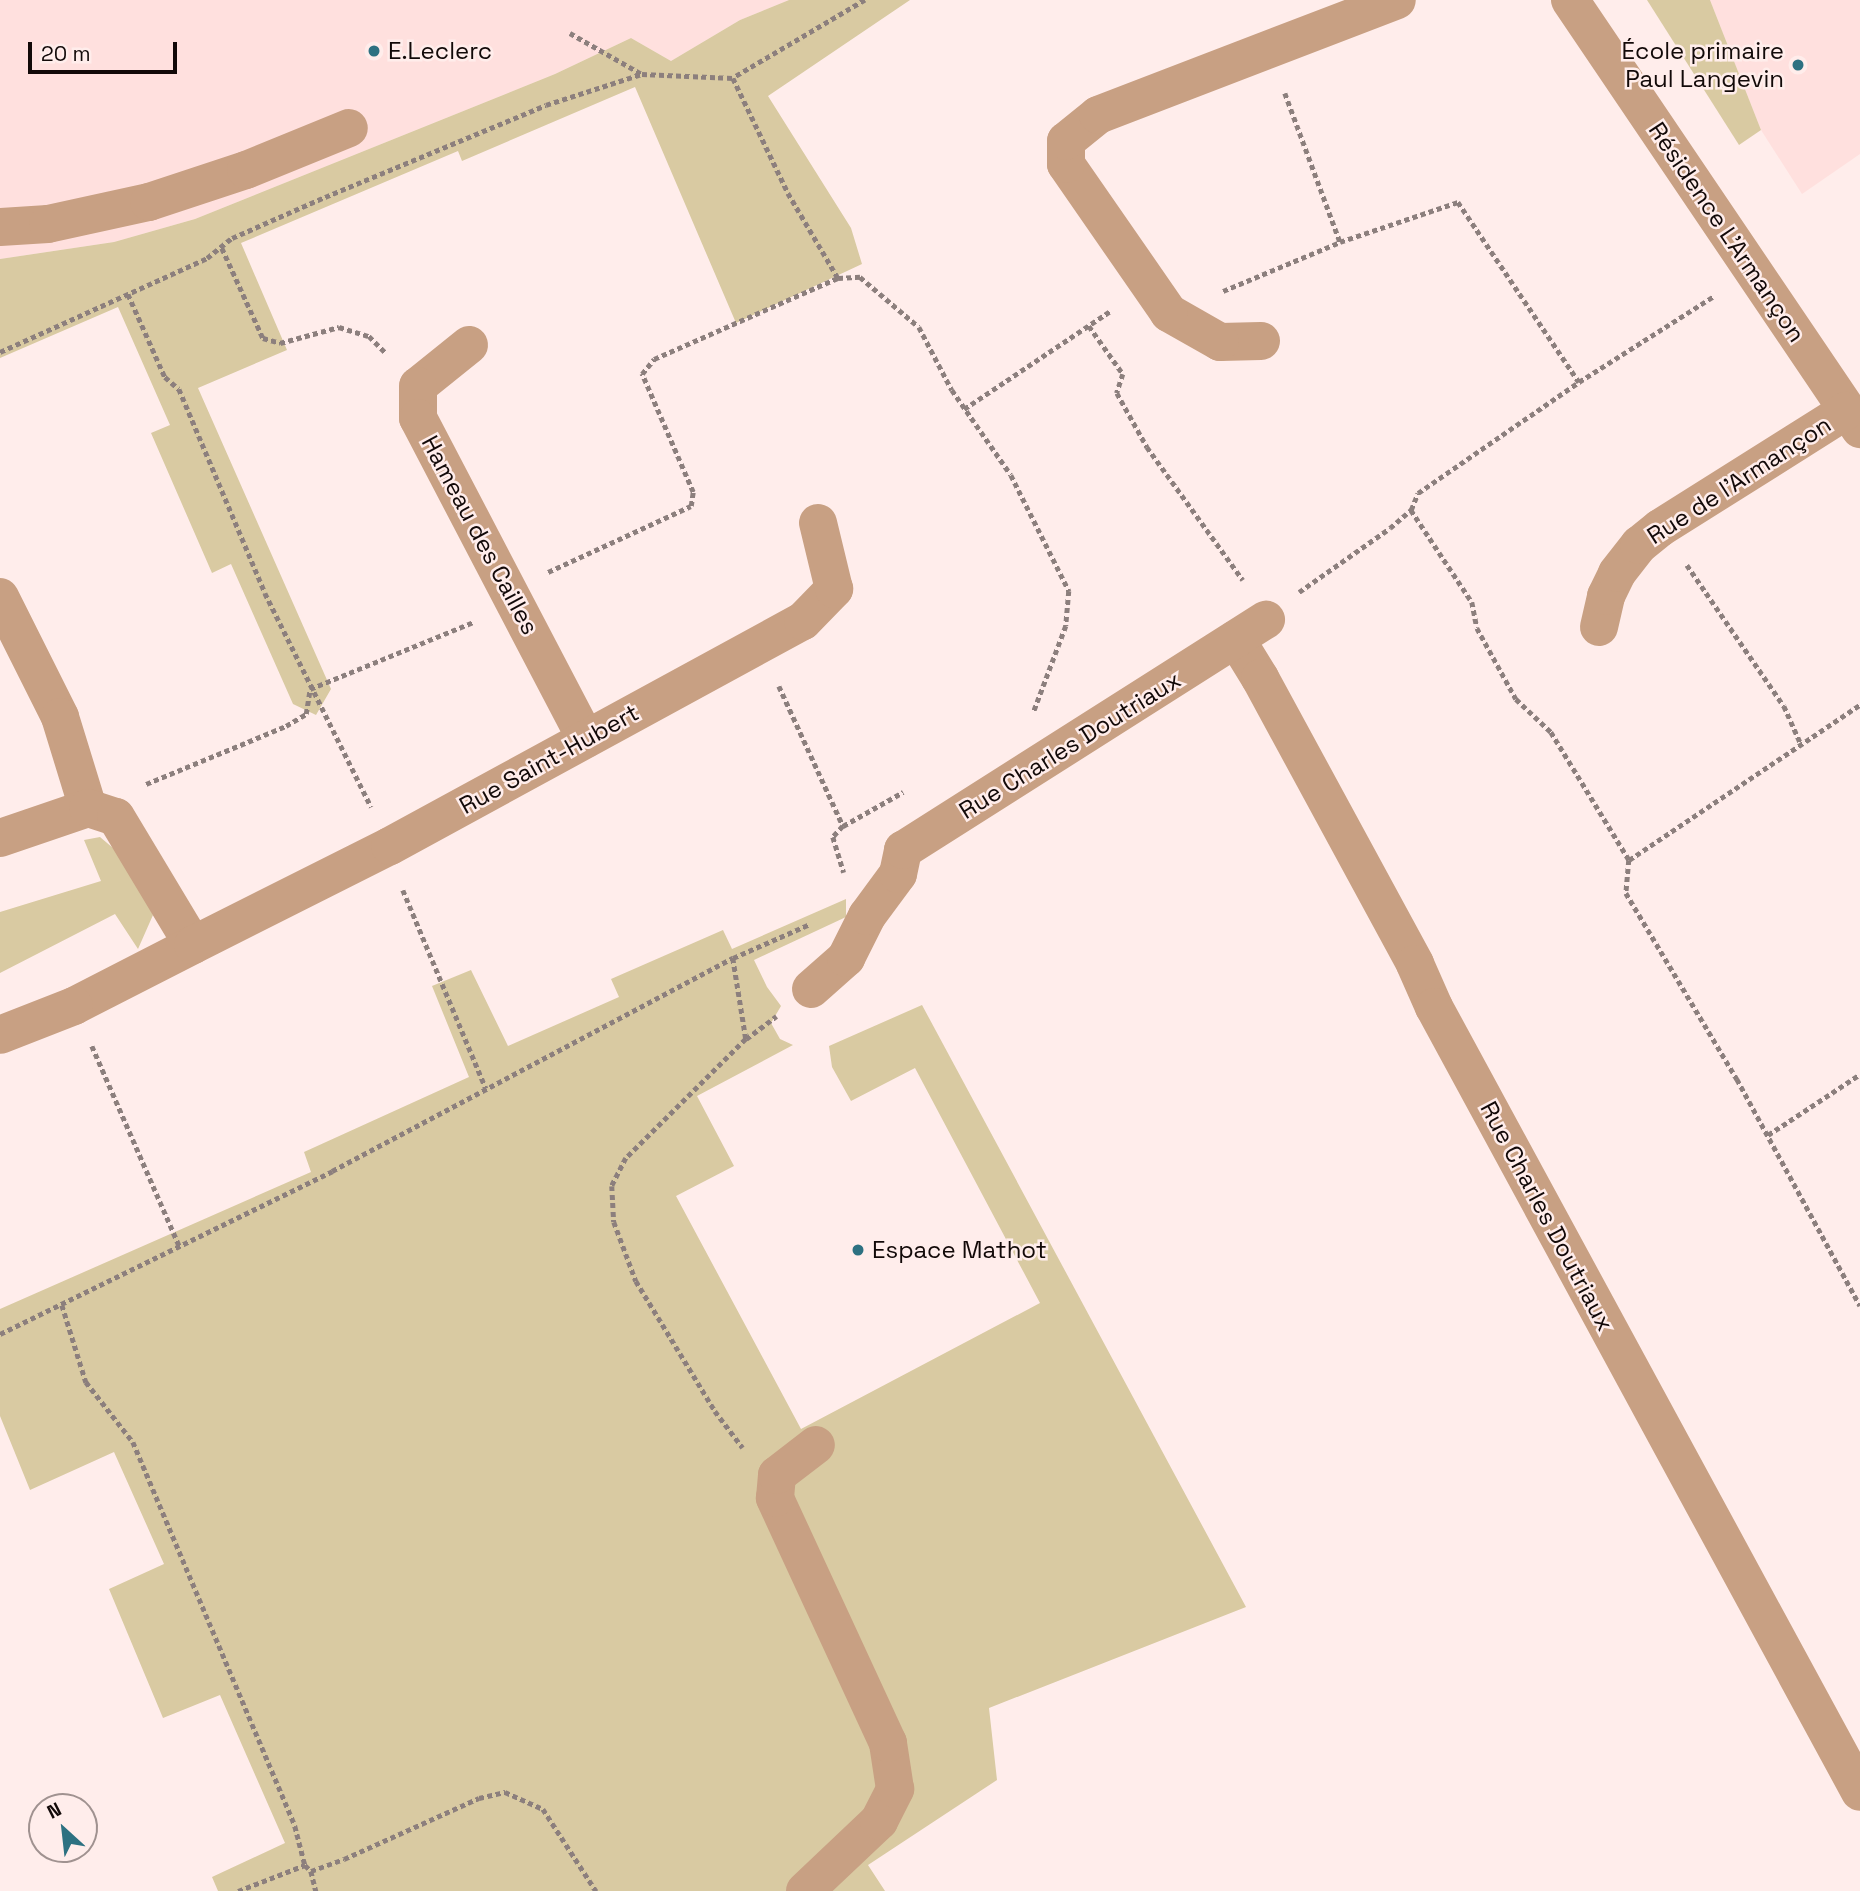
<!DOCTYPE html>
<html>
<head>
<meta charset="utf-8">
<style>
	body { margin:0 }
	#map { position:relative; width:1860px; height:1891px; overflow:hidden; background:#ffedeb; font-family:"Space Grotesk",sans-serif }
	div>[style] { position:absolute }
	.built>* { inset:0; background:#ffe0de }
	.green>* { inset:0; background:#d9caa2 }
	.path>* { height:4.5px; margin-top:-2.25px; transform-origin:0; background:repeating-linear-gradient(90deg,#8c7f7d 0 5px,transparent 0 8.5px) }
	.minor>* { height:38px; margin:-19px; padding:0 19px; transform-origin:19px; border-radius:19px; background:#c8a083 }
	.dots>* { width:19px; height:19px; translate:-50% -50%; box-sizing:border-box; border:4px solid #ffedeb; border-radius:50% }
	span { translate:-50% -50%; white-space:nowrap; text-align:center; line-height:1.15; -webkit-text-stroke:5px #ffedeb; paint-order:stroke }
	.poi-label { font-size:24px; color:#120908 }
	.left { translate:0 -50%; text-align:left }
	.right { translate:-100% -50%; text-align:right }
	.street-label { font-size:24px; color:#120908 }
	.north { position:absolute; left:28px; top:1793px; width:70px; height:70px; box-sizing:border-box; background:#ffedeb; border:2px solid #a09290; border-radius:50%; rotate:333deg; font-size:19px; font-weight:700; line-height:28px; text-align:center; color:#120908 }
	.north::after { content:''; display:block; margin:auto; width:24px; height:32px; background:#2d7181; clip-path:polygon(50% 0,100% 100%,50% 72%,0 100%) }
	.scale { position:absolute; left:28px; top:42px; width:149px; height:32px; box-sizing:border-box; border:4px solid #120908; border-top:0; padding-left:9px; font-size:21px; line-height:24px; white-space:nowrap; color:#120908; -webkit-text-stroke:5px #ffedeb; paint-order:stroke }
</style>
</head>
<body>
<div id="map">
	<div class="built">
		<i style="clip-path:polygon(0 0,789px 0,740px 20px,671px 61px,631px 38px,555px 74px,195px 219px,114px 242px,0 259px)"></i>
		<i style="clip-path:polygon(1710px 0,1860px 0,1860px 154px,1802px 194px,1761px 130px)"></i>
	</div>
	<div class="green">
		<i style="clip-path:polygon(789px 0,910px 0,768px 96px,851px 228px,862px 264px,736px 323px,635px 87px,462px 161px,458px 151px,241px 243px,287px 350px,198px 388px,331px 689px,316px 715px,293px 704px,231px 564px,212px 573px,151px 433px,170px 425px,118px 307px,0 358px,0 259px,114px 242px,195px 219px,555px 74px,631px 38px,671px 61px,740px 20px)"></i>
		<i style="clip-path:polygon(1647px 0,1710px 0,1761px 130px,1739px 145px)"></i>
		<i style="clip-path:polygon(100px 837px,126px 859px,153px 915px,138px 949px,115px 914px,0 973px,0 912px,101px 881px,84px 840px)"></i>
		<i style="clip-path:polygon(846px 899px,846px 917px,754px 960px,767px 987px,781px 1006px,771px 1023px,780px 1039px,793px 1045px,697px 1096px,734px 1166px,676px 1196px,801px 1429px,1040px 1303px,915px 1068px,851px 1101px,832px 1067px,829px 1046px,922px 1005px,1246px 1607px,989px 1708px,997px 1780px,868px 1865px,885px 1891px,218px 1891px,212px 1877px,285px 1843px,220px 1695px,163px 1718px,109px 1589px,164px 1564px,114px 1452px,30px 1490px,0 1416px,0 1309px,311px 1172px,304px 1152px,469px 1077px,432px 986px,471px 970px,508px 1046px,619px 997px,611px 979px,723px 930px,732px 949px)"></i>
	</div>
	<div class="path">
		<i style="left:865px;top:0;width:153px;rotate:149.4deg"></i>
		<i style="left:733px;top:78px;width:127px;rotate:64.4deg"></i>
		<i style="left:788px;top:193px;width:99px;rotate:59.5deg"></i>
		<i style="left:838px;top:278px;width:22px;rotate:-3deg"></i>
		<i style="left:860px;top:277px;width:77px;rotate:40.3deg"></i>
		<i style="left:919px;top:327px;width:71px;rotate:62.4deg"></i>
		<i style="left:952px;top:390px;width:103px;rotate:55.2deg"></i>
		<i style="left:1011px;top:475px;width:130px;rotate:63.4deg"></i>
		<i style="left:1069px;top:591px;width:35px;rotate:95deg"></i>
		<i style="left:1066px;top:626px;width:91px;rotate:110.6deg"></i>
		<i style="left:570px;top:33px;width:83px;rotate:29.7deg"></i>
		<i style="left:642px;top:74px;width:91px;rotate:2.5deg"></i>
		<i style="left:1285px;top:93px;width:159px;rotate:69.7deg"></i>
		<i style="left:222px;top:248px;width:99px;rotate:65.5deg"></i>
		<i style="left:263px;top:338px;width:18px;rotate:16deg"></i>
		<i style="left:280px;top:343px;width:61px;rotate:-15.2deg"></i>
		<i style="left:339px;top:327px;width:31px;rotate:17deg"></i>
		<i style="left:369px;top:336px;width:24px;rotate:45deg"></i>
		<i style="left:1223px;top:291px;width:127px;rotate:-22.7deg"></i>
		<i style="left:1340px;top:242px;width:125px;rotate:-18.7deg"></i>
		<i style="left:1458px;top:202px;width:217px;rotate:56.1deg"></i>
		<i style="left:128px;top:294px;width:91px;rotate:66deg"></i>
		<i style="left:165px;top:377px;width:18px;rotate:41deg"></i>
		<i style="left:179px;top:389px;width:221px;rotate:67.1deg"></i>
		<i style="left:265px;top:593px;width:239px;rotate:63.6deg"></i>
		<i style="left:1089px;top:326px;width:59px;rotate:54.7deg"></i>
		<i style="left:1123px;top:374px;width:20px;rotate:108deg"></i>
		<i style="left:1117px;top:393px;width:62px;rotate:60.9deg"></i>
		<i style="left:1147px;top:447px;width:164px;rotate:54.2deg"></i>
		<i style="left:0;top:352px;width:227px;rotate:-24.4deg"></i>
		<i style="left:207px;top:258px;width:32px;rotate:-39deg"></i>
		<i style="left:232px;top:238px;width:102px;rotate:-23.8deg"></i>
		<i style="left:325px;top:197px;width:239px;rotate:-22.6deg"></i>
		<i style="left:546px;top:105px;width:101px;rotate:-17.9deg"></i>
		<i style="left:964px;top:409px;width:178px;rotate:-33.8deg"></i>
		<i style="left:1411px;top:510px;width:110px;rotate:56.5deg"></i>
		<i style="left:1472px;top:602px;width:26px;rotate:79deg"></i>
		<i style="left:1477px;top:628px;width:81px;rotate:61.2deg"></i>
		<i style="left:1516px;top:699px;width:48px;rotate:43.3deg"></i>
		<i style="left:1551px;top:732px;width:150px;rotate:58.6deg"></i>
		<i style="left:1629px;top:860px;width:33px;rotate:95deg"></i>
		<i style="left:1626px;top:893px;width:217px;rotate:59.2deg"></i>
		<i style="left:1737px;top:1079px;width:258px;rotate:61.5deg"></i>
		<i style="left:1687px;top:565px;width:171px;rotate:55.5deg"></i>
		<i style="left:1784px;top:706px;width:42px;rotate:65.9deg"></i>
		<i style="left:548px;top:572px;width:157px;rotate:-24.8deg"></i>
		<i style="left:691px;top:506px;width:14px;rotate:-82deg"></i>
		<i style="left:693px;top:492px;width:129px;rotate:-113.4deg"></i>
		<i style="left:642px;top:374px;width:19px;rotate:-51deg"></i>
		<i style="left:654px;top:359px;width:201px;rotate:-23.8deg"></i>
		<i style="left:1299px;top:592px;width:111px;rotate:-35.1deg"></i>
		<i style="left:1390px;top:528px;width:28px;rotate:-41deg"></i>
		<i style="left:1411px;top:510px;width:18px;rotate:-68deg"></i>
		<i style="left:1418px;top:493px;width:196px;rotate:-34.6deg"></i>
		<i style="left:1579px;top:382px;width:160px;rotate:-32.5deg"></i>
		<i style="left:779px;top:686px;width:154px;rotate:65.4deg"></i>
		<i style="left:843px;top:826px;width:15px;rotate:132deg"></i>
		<i style="left:833px;top:837px;width:37px;rotate:73deg"></i>
		<i style="left:146px;top:784px;width:152px;rotate:-22.5deg"></i>
		<i style="left:286px;top:726px;width:23px;rotate:-31deg"></i>
		<i style="left:306px;top:714px;width:25px;rotate:-81deg"></i>
		<i style="left:310px;top:689px;width:176px;rotate:-22.3deg"></i>
		<i style="left:843px;top:826px;width:69px;rotate:-29.5deg"></i>
		<i style="left:1629px;top:860px;width:278px;rotate:-33.9deg"></i>
		<i style="left:403px;top:890px;width:215px;rotate:67.3deg"></i>
		<i style="left:733px;top:958px;width:82px;rotate:80.9deg"></i>
		<i style="left:746px;top:1039px;width:169px;rotate:135.2deg"></i>
		<i style="left:626px;top:1158px;width:31px;rotate:117deg"></i>
		<i style="left:612px;top:1186px;width:36px;rotate:87deg"></i>
		<i style="left:614px;top:1222px;width:63px;rotate:69.6deg"></i>
		<i style="left:636px;top:1281px;width:152px;rotate:58.7deg"></i>
		<i style="left:715px;top:1411px;width:46px;rotate:52.9deg"></i>
		<i style="left:746px;top:1039px;width:38px;rotate:-37deg"></i>
		<i style="left:92px;top:1046px;width:219px;rotate:66.4deg"></i>
		<i style="left:1768px;top:1135px;width:110px;rotate:-33.5deg"></i>
		<i style="left:62px;top:1305px;width:81px;rotate:72.7deg"></i>
		<i style="left:86px;top:1382px;width:76px;rotate:51.9deg"></i>
		<i style="left:133px;top:1442px;width:417px;rotate:67.1deg"></i>
		<i style="left:295px;top:1826px;width:40px;rotate:75.6deg"></i>
		<i style="left:0;top:1334px;width:370px;rotate:-26.1deg"></i>
		<i style="left:332px;top:1171px;width:454px;rotate:-28deg"></i>
		<i style="left:733px;top:958px;width:84px;rotate:-23.8deg"></i>
		<i style="left:311px;top:1871px;width:21px;rotate:76deg"></i>
		<i style="left:238px;top:1891px;width:72px;rotate:-21.2deg"></i>
		<i style="left:305px;top:1865px;width:8px;rotate:45deg"></i>
		<i style="left:311px;top:1871px;width:35px;rotate:-20deg"></i>
		<i style="left:344px;top:1859px;width:148px;rotate:-24.3deg"></i>
		<i style="left:479px;top:1798px;width:27px;rotate:-13deg"></i>
		<i style="left:505px;top:1792px;width:42px;rotate:24.1deg"></i>
		<i style="left:543px;top:1809px;width:98px;rotate:57.1deg"></i>
	</div>
	<div class="minor">
		<i style="left:1570px;top:0;width:518px;rotate:55.94deg"></i>
		<i style="left:0;top:227px;width:48px;rotate:-3.6deg"></i>
		<i style="left:48px;top:224px;width:103px;rotate:-12.3deg"></i>
		<i style="left:149px;top:202px;width:102px;rotate:-18.3deg"></i>
		<i style="left:246px;top:170px;width:111px;rotate:-22.2deg"></i>
		<i style="left:1261px;top:341px;width:41px;rotate:178.6deg"></i>
		<i style="left:1220px;top:342px;width:59px;rotate:-150.4deg"></i>
		<i style="left:1169px;top:313px;width:181px;rotate:-124.7deg"></i>
		<i style="left:1066px;top:164px;width:23px;rotate:-90deg"></i>
		<i style="left:1066px;top:141px;width:41px;rotate:-39.1deg"></i>
		<i style="left:1098px;top:115px;width:320px;rotate:-21deg"></i>
		<i style="left:469px;top:345px;width:65px;rotate:141.2deg"></i>
		<i style="left:418px;top:386px;width:32px;rotate:90deg"></i>
		<i style="left:418px;top:418px;width:362px;rotate:62.4deg"></i>
		<i style="left:0;top:597px;width:134px;rotate:63.4deg"></i>
		<i style="left:60px;top:717px;width:95px;rotate:72.9deg"></i>
		<i style="left:1599px;top:627px;width:32px;rotate:-77deg"></i>
		<i style="left:1606px;top:596px;width:25px;rotate:-64deg"></i>
		<i style="left:1617px;top:573px;width:36px;rotate:-52deg"></i>
		<i style="left:1639px;top:545px;width:27px;rotate:-39deg"></i>
		<i style="left:1660px;top:528px;width:220px;rotate:-32.2deg"></i>
		<i style="left:1236px;top:639px;width:46px;rotate:58.4deg"></i>
		<i style="left:1260px;top:678px;width:325px;rotate:61.5deg"></i>
		<i style="left:1415px;top:964px;width:47px;rotate:66.2deg"></i>
		<i style="left:1434px;top:1007px;width:893px;rotate:61.51deg"></i>
		<i style="left:0;top:838px;width:93px;rotate:-18.8deg"></i>
		<i style="left:88px;top:808px;width:29px;rotate:18deg"></i>
		<i style="left:116px;top:817px;width:149px;rotate:59deg"></i>
		<i style="left:193px;top:945px;width:134px;rotate:152.9deg"></i>
		<i style="left:74px;top:1006px;width:79px;rotate:158.6deg"></i>
		<i style="left:193px;top:945px;width:220px;rotate:-26.7deg"></i>
		<i style="left:390px;top:846px;width:470px;rotate:-28.6deg"></i>
		<i style="left:803px;top:621px;width:45px;rotate:-45.9deg"></i>
		<i style="left:834px;top:589px;width:68px;rotate:-103.6deg"></i>
		<i style="left:811px;top:989px;width:47px;rotate:-41.5deg"></i>
		<i style="left:846px;top:958px;width:47px;rotate:-63.4deg"></i>
		<i style="left:867px;top:916px;width:52px;rotate:-53.6deg"></i>
		<i style="left:898px;top:874px;width:25px;rotate:-78deg"></i>
		<i style="left:903px;top:850px;width:430px;rotate:-32.4deg"></i>
		<i style="left:805px;top:1891px;width:102px;rotate:-43.4deg"></i>
		<i style="left:879px;top:1821px;width:36px;rotate:-63deg"></i>
		<i style="left:895px;top:1789px;width:47px;rotate:-98.7deg"></i>
		<i style="left:888px;top:1743px;width:270px;rotate:-114.8deg"></i>
		<i style="left:775px;top:1498px;width:23px;rotate:-85deg"></i>
		<i style="left:777px;top:1475px;width:49px;rotate:-37.6deg"></i>
	</div>
	<div class="dots">
		<i style="left:374px;top:51px;background:#2d7181"></i>
		<i style="left:1798px;top:65px;background:#2d7181"></i>
		<i style="left:858px;top:1250px;background:#2d7181"></i>
	</div>
	<div class="poi-label">
		<span class="left" style="left:388px;top:51px">E.Leclerc</span>
		<span class="right" style="left:1784px;top:65px">École primaire<br>Paul Langevin</span>
		<span class="left" style="left:872px;top:1250px">Espace Mathot</span>
	</div>
	<div class="street-label">
		<span style="left:1727px;top:232px;rotate:56deg">Résidence L'Armançon</span>
		<span style="left:1739px;top:480px;rotate:-33deg">Rue de l'Armançon</span>
		<span style="left:480px;top:535px;rotate:62deg">Hameau des Cailles</span>
		<span style="left:1070px;top:745px;rotate:-32deg">Rue Charles Doutriaux</span>
		<span style="left:549px;top:759px;rotate:-29deg">Rue Saint-Hubert</span>
		<span style="left:1547px;top:1216px;rotate:62deg">Rue Charles Doutriaux</span>
	</div>
	<div class="north">N</div>
	<div class="scale">20 m</div>
</div>
</body>
</html>
